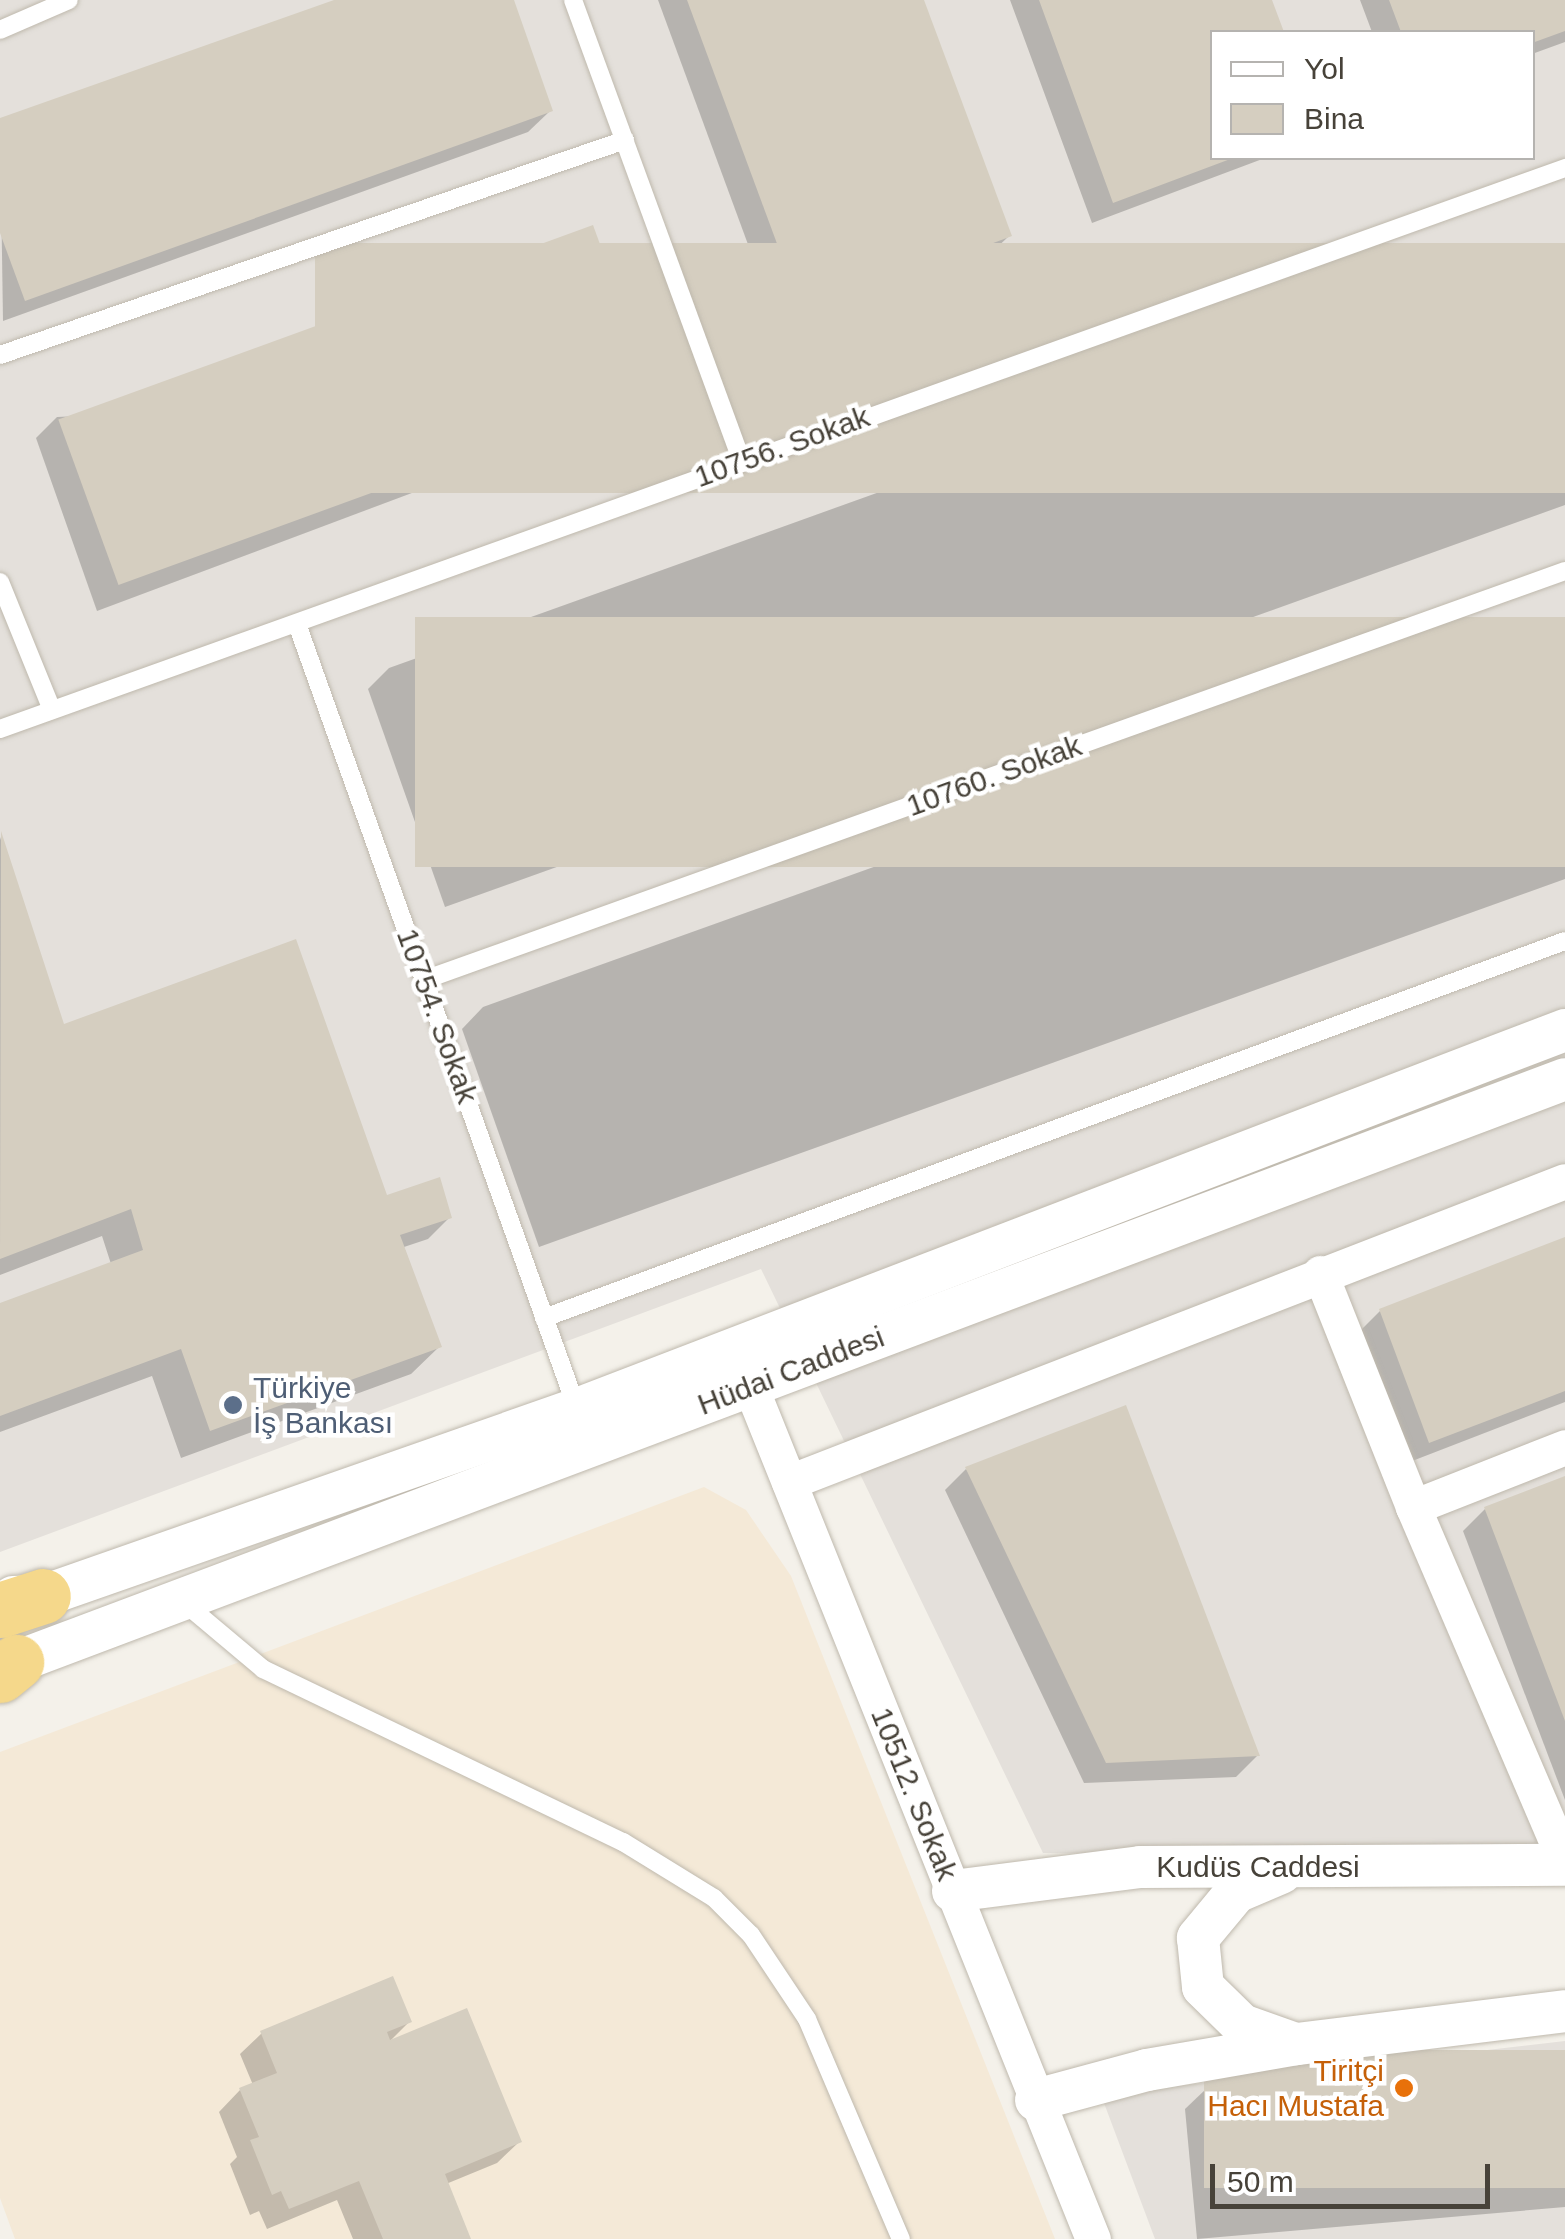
<!DOCTYPE html>
<html>
<head>
<meta charset="utf-8">
<style>
	body { margin:0 }
	#map { position:relative; width:1565px; height:2239px; overflow:hidden; background:#f4f1ea; font-family:Helvetica,sans-serif }
	div>[style] { position:absolute }
	.commercial>* { inset:0; background:#f4e9d7 }
	.industrial>* { inset:0; background:#e4e0db }
	.shadow>* { inset:0; background:#0003 }
	.building>* { inset:0; background:#d5cec0; transform-origin:0 0 }
	.roads { filter:drop-shadow(0 0 2px #bfb9ad) drop-shadow(0 0 2px #bfb9ad) }
	.service>* { height:18px; margin:-9px; padding:0 9px; transform-origin:9px; border-radius:9px; background:#fff }
	.minor>* { height:35px; margin:-17.5px; padding:0 17.5px; transform-origin:17.5px; border-radius:17.5px; background:#fff }
	.tertiary>* { height:42px; margin:-21px; padding:0 21px; transform-origin:21px; border-radius:21px; background:#fff }
	.trunk>* { height:55px; margin:-27.5px; padding:0 27.5px; transform-origin:27.5px; border-radius:27.5px; background:#f5d88b }
	.dots>* { width:28px; height:28px; translate:-50% -50%; box-sizing:border-box; border:5px solid #fff; border-radius:50% }
	span { translate:-50% -50%; white-space:nowrap; text-align:center; line-height:1.15; -webkit-text-stroke:9px #fff; paint-order:stroke }
	.street-label { font-size:30px; color:#474239 }
	.service-label { font-size:30px; color:#4e5e75 }
	.left { translate:0 -50%; text-align:left }
	.food-label { font-size:30px; color:#c56008 }
	.right { translate:-100% -50%; text-align:right }
	.legend { position:absolute; left:1210px; top:30px; width:325px; height:130px; box-sizing:border-box; background:#fff; border:2px solid #b5b3b0; margin:0; padding:12px 18px; list-style:none; font-size:30px; color:#474239 }
	.legend li { display:flex; align-items:center; gap:20px; height:50px }
	.legend b { width:50px; border:2px solid #b5b3b0 }
	.scale { position:absolute; left:1210px; top:2164px; width:280px; height:45px; box-sizing:border-box; border:5px solid #474239; border-top:0; padding-left:12px; font-size:30px; line-height:35px; white-space:nowrap; color:#474239; -webkit-text-stroke:8px #fff; paint-order:stroke }
</style>
</head>
<body>
<div id="map">
	<div class="commercial">
		<i style="clip-path:polygon(704px 1487px,746px 1510px,791px 1576px,1055px 2239px,15px 2239px,0 2198px,0 1752px)"></i>
	</div>
	<div class="industrial">
		<i style="clip-path:polygon(evenodd,0 0,1565px 0,1565px 1860px,1043px 1853px,761px 1269px,0 1552px,0 0,1212px 32px,1532px 32px,1532px 158px,1212px 158px,1212px 32px)"></i>
		<i style="clip-path:polygon(1565px 2041px,1565px 2239px,1155px 2239px,1101px 2095px)"></i>
	</div>
	<div class="shadow">
		<i style="clip-path:polygon(345px 0,512px 0,550px 111px,528px 132px,3px 321px,0 121px)"></i>
		<i style="clip-path:polygon(658px 0,922px 0,1009px 236px,987px 257px,781px 334px)"></i>
		<i style="clip-path:polygon(1010px 0,1269px 0,1281px 32px,1212px 32px,1212px 158px,1265px 158px,1092px 223px)"></i>
		<i style="clip-path:polygon(1360px 0,1565px 0,1565px 42px,1532px 54px,1532px 32px,1372px 32px)"></i>
		<i style="clip-path:polygon(1565px 246px,1565px 505px,445px 907px,368px 689px,389px 668px)"></i>
		<i style="clip-path:polygon(649px 390px,628px 412px,97px 611px,36px 438px,57px 417px)"></i>
		<i style="clip-path:polygon(1565px 619px,1565px 879px,539px 1247px,462px 1029px,483px 1007px)"></i>
		<i style="clip-path:polygon(0 837px,63px 1027px,386px 1197px,449px 1218px,428px 1239px,404px 1247px,440px 1346px,411px 1374px,181px 1458px,152px 1376px,0 1432px,0 1305px,111px 1264px,102px 1236px,0 1275px)"></i>
		<i style="clip-path:polygon(1565px 1240px,1565px 1402px,1407px 1463px,1358px 1333px,1380px 1311px)"></i>
		<i style="clip-path:polygon(966px 1469px,1257px 1756px,1236px 1777px,1084px 1783px,945px 1490px)"></i>
		<i style="clip-path:polygon(1565px 1479px,1565px 1800px,1463px 1531px,1485px 1509px)"></i>
		<i style="clip-path:polygon(409px 2022px,388px 2043px,519px 2142px,497px 2163px,446px 2184px,468px 2239px,353px 2239px,337px 2200px,267px 2229px,259px 2211px,250px 2215px,230px 2164px,237px 2157px,219px 2112px,240px 2090px,253px 2085px,240px 2054px,262px 2033px)"></i>
		<i style="clip-path:polygon(1565px 2053px,1565px 2207px,1197px 2239px,1185px 2109px,1207px 2088px)"></i>
	</div>
	<div class="building">
		<i style="clip-path:polygon(334px 0,514px 0,553px 111px,25px 301px,0 233px,0 118px)"></i>
		<i style="clip-path:polygon(687px 0,924px 0,1012px 236px,803px 314px)"></i>
		<i style="clip-path:polygon(1039px 0,1272px 0,1284px 32px,1212px 32px,1212px 158px,1233px 158px,1113px 203px)"></i>
		<i style="clip-path:polygon(1389px 0,1565px 0,1565px 31px,1532px 43px,1532px 32px,1401px 32px)"></i>
		<i style="left:593px;top:225px;width:176px;height:569px;rotate:70deg"></i>
		<i style="left:1565px;top:243px;width:250px;height:1250px;rotate:90deg"></i>
		<i style="left:1565px;top:617px;width:250px;height:1150px;rotate:90deg"></i>
		<i style="clip-path:polygon(1px 831px,64px 1024px,296px 939px,387px 1195px,440px 1177px,452px 1218px,400px 1235px,442px 1347px,210px 1431px,181px 1349px,0 1416px,0 1303px,143px 1250px,131px 1209px,0 1259px)"></i>
		<i style="clip-path:polygon(1565px 1237px,1565px 1391px,1429px 1443px,1379px 1309px)"></i>
		<i style="clip-path:polygon(1126px 1405px,1260px 1756px,1106px 1763px,965px 1467px)"></i>
		<i style="clip-path:polygon(1565px 1476px,1565px 1721px,1484px 1507px)"></i>
		<i style="clip-path:polygon(393px 1976px,412px 2022px,387px 2032px,390px 2040px,467px 2008px,522px 2142px,445px 2174px,471px 2239px,383px 2239px,359px 2181px,289px 2209px,281px 2191px,272px 2195px,250px 2140px,259px 2137px,239px 2088px,277px 2073px,260px 2031px)"></i>
		<i style="left:1565px;top:2050px;width:138px;height:361px;rotate:90deg"></i>
	</div>
	<div class="roads">
		<div class="service">
			<i style="left:573px;top:0;width:491px;rotate:69.9deg"></i>
			<i style="left:0;top:30px;width:75px;rotate:-23.5deg"></i>
			<i style="left:0;top:355px;width:661px;rotate:-18.98deg"></i>
			<i style="left:0;top:582px;width:138px;rotate:67.9deg"></i>
			<i style="left:297px;top:624px;width:833px;rotate:70.37deg"></i>
			<i style="left:0;top:729px;width:1663px;rotate:-19.72deg"></i>
			<i style="left:424px;top:980px;width:1212px;rotate:-19.72deg"></i>
			<i style="left:544px;top:1318px;width:1088px;rotate:-20.27deg"></i>
			<i style="left:182px;top:1601px;width:106px;rotate:40deg"></i>
			<i style="left:263px;top:1669px;width:399px;rotate:25.7deg"></i>
			<i style="left:623px;top:1842px;width:107px;rotate:31.6deg"></i>
			<i style="left:714px;top:1898px;width:52px;rotate:45deg"></i>
			<i style="left:751px;top:1935px;width:101px;rotate:56.3deg"></i>
			<i style="left:807px;top:2019px;width:239px;rotate:66.9deg"></i>
		</div>
		<div class="minor">
			<i style="left:1320px;top:1273px;width:252px;rotate:68.3deg"></i>
			<i style="left:1413px;top:1507px;width:386px;rotate:66.8deg"></i>
			<i style="left:741px;top:1363px;width:944px;rotate:68.11deg"></i>
			<i style="left:789px;top:1482px;width:832px;rotate:-21.2deg"></i>
			<i style="left:1413px;top:1507px;width:163px;rotate:-21.5deg"></i>
		</div>
		<div class="tertiary">
			<i style="left:13px;top:1597px;width:30px;rotate:-2deg"></i>
			<i style="left:43px;top:1596px;width:566px;rotate:-19.3deg"></i>
			<i style="left:577px;top:1409px;width:1058px;rotate:-20.99deg"></i>
			<i style="left:16px;top:1662px;width:1655px;rotate:-20.62deg"></i>
			<i style="left:1281px;top:1873px;width:49px;rotate:157.1deg"></i>
			<i style="left:1236px;top:1892px;width:60px;rotate:129.6deg"></i>
			<i style="left:1198px;top:1938px;width:49px;rotate:84.2deg"></i>
			<i style="left:1203px;top:1987px;width:54px;rotate:44.3deg"></i>
			<i style="left:1242px;top:2025px;width:56px;rotate:19.7deg"></i>
			<i style="left:953px;top:1891px;width:189px;rotate:-7.3deg"></i>
			<i style="left:1140px;top:1867px;width:425px;rotate:-0.3deg"></i>
			<i style="left:1036px;top:2100px;width:115px;rotate:-15.1deg"></i>
			<i style="left:1147px;top:2070px;width:152px;rotate:-9.8deg"></i>
			<i style="left:1297px;top:2044px;width:270px;rotate:-7deg"></i>
		</div>
		<div class="trunk">
			<i style="left:0;top:1610px;width:45px;rotate:-18deg"></i>
			<i style="left:0;top:1675px;width:21px;rotate:-39deg"></i>
		</div>
	</div>
	<div class="dots">
		<i style="left:233px;top:1405px;background:#5c6f8a"></i>
		<i style="left:1404px;top:2088px;background:#e8710a"></i>
	</div>
	<div class="street-label">
		<span style="left:782px;top:447px;rotate:-20deg">10756. Sokak</span>
		<span style="left:994px;top:776px;rotate:-20deg">10760. Sokak</span>
		<span style="left:437px;top:1016px;rotate:70deg">10754. Sokak</span>
		<span style="left:791px;top:1371px;rotate:-21deg">Hüdai Caddesi</span>
		<span style="left:914px;top:1794px;rotate:68deg">10512. Sokak</span>
		<span style="left:1258px;top:1867px">Kudüs Caddesi</span>
	</div>
	<div class="service-label">
		<span class="left" style="left:253px;top:1405px">Türkiye<br>İş Bankası</span>
	</div>
	<div class="food-label">
		<span class="right" style="left:1384px;top:2088px">Tiritçi<br>Hacı Mustafa</span>
	</div>
	<ul class="legend">
	<li><b style="height:12px;background:#fff"></b>Yol</li>
	<li><b style="height:28px;background:#d5cec0"></b>Bina</li>
	</ul>
	<div class="scale">50 m</div>
</div>
</body>
</html>
